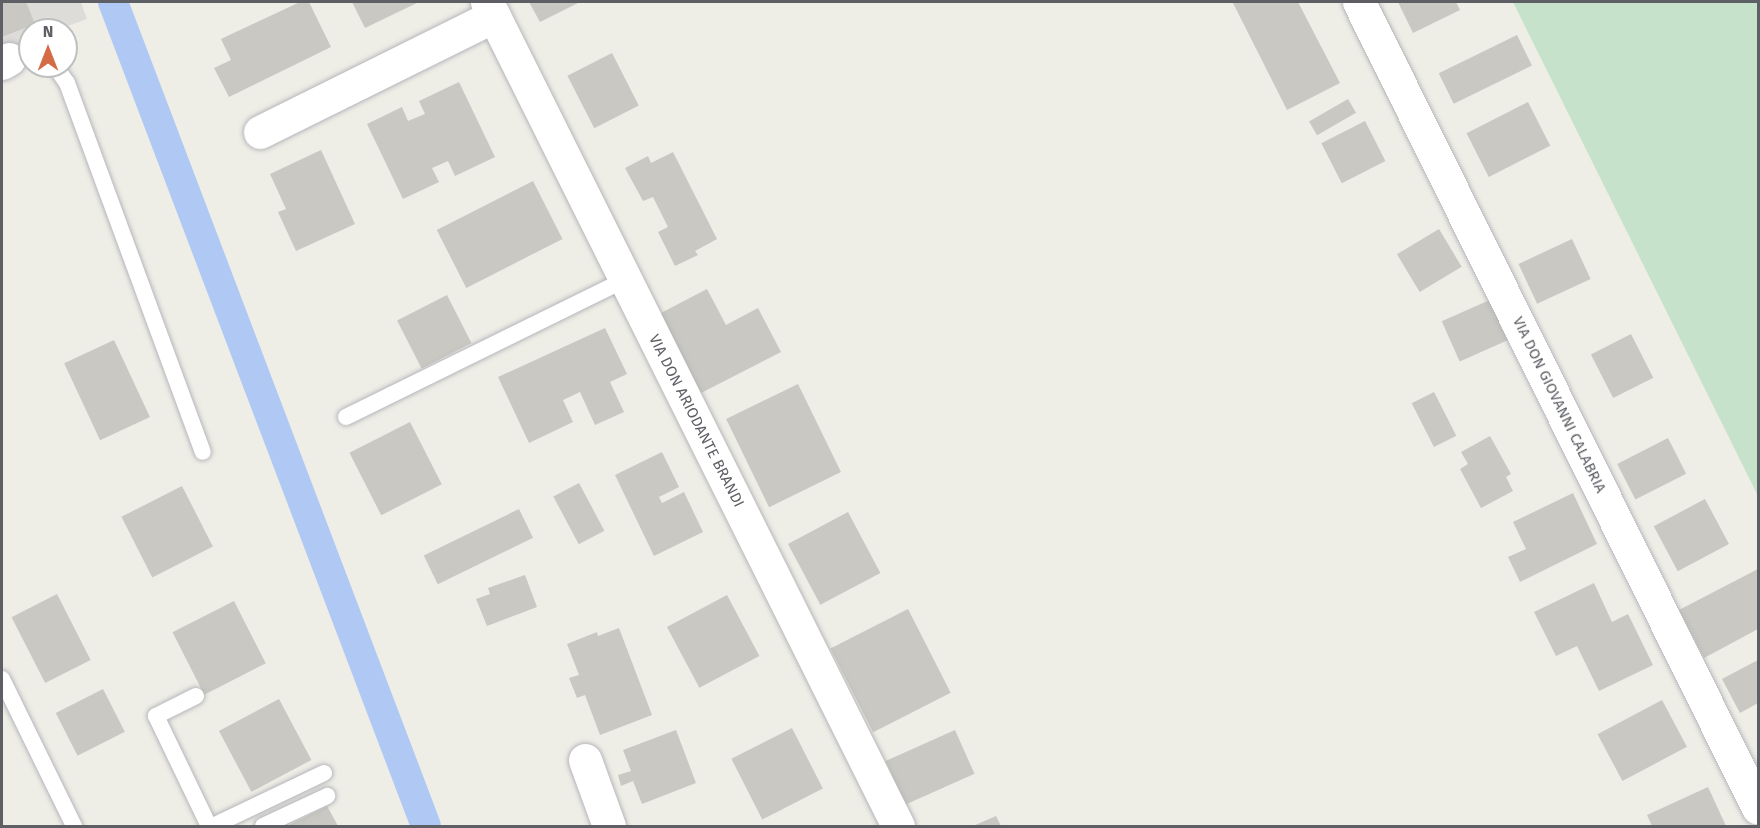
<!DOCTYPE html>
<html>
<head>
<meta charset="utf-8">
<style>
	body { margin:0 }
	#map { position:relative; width:1760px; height:828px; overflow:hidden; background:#eeede6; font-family:"Fira Sans",sans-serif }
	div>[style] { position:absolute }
	.industrial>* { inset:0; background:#dddcd8 }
	.green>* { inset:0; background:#c6e2cb }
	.canal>* { height:30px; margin:-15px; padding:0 15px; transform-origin:15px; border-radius:15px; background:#b0c9f4 }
	.building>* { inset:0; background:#c9c8c2; transform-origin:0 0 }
	.roads { filter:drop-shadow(0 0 2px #b6b6bb) drop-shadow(0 0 2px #b6b6bb) }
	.service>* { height:16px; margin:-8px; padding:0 8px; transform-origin:8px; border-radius:8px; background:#fff }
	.minor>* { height:33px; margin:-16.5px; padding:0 16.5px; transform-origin:16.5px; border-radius:16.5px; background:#fff }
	span { translate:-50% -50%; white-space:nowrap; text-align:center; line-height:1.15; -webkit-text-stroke:4.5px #fff; paint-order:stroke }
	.street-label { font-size:15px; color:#5d5f64 }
	.frame { position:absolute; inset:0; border:3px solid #5d5f64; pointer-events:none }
	.north { position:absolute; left:18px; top:18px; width:60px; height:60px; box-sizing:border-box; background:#fff; border:2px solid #bebfc1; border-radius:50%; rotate:0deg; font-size:16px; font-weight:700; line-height:24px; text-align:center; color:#5d5f64 }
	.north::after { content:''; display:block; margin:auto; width:21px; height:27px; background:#d36c47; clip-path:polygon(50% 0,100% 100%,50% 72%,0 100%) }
</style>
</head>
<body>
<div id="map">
	<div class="industrial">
		<i style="clip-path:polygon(2px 2px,81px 2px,87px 19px,56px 30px,30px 30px,30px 40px,2px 50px)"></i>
	</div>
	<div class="green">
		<i style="clip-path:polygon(1513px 2px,1758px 2px,1758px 496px)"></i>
	</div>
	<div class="canal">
		<i style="left:113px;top:2px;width:881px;rotate:69.2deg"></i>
	</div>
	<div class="building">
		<i style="clip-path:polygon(2px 2px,26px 2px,35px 24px,2px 37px)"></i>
		<i style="clip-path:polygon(300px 2px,309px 2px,331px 47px,229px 97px,214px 68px,231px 60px,221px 39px)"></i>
		<i style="clip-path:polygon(352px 2px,419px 2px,365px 28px)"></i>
		<i style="clip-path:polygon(529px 2px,580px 2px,540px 22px)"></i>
		<i style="clip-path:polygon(1236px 2px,1298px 2px,1340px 83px,1287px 110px,1233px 3px)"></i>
		<i style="clip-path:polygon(1398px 2px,1456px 2px,1460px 10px,1413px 33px)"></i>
		<i style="left:1517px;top:35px;width:34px;height:87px;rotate:64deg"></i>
		<i style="left:612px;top:53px;width:59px;height:50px;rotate:63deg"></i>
		<i style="clip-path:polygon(459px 82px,495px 157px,455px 176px,448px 161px,432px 168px,439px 182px,403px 199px,367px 124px,402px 107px,408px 121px,425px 114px,419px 101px)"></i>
		<i style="left:1348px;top:99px;width:16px;height:45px;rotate:60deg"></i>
		<i style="left:1528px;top:102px;width:49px;height:69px;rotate:63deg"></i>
		<i style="left:1365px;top:121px;width:45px;height:49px;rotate:63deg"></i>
		<i style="clip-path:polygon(321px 150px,355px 224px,296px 251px,278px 212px,286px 209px,270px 174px)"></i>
		<i style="clip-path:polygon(673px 152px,717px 239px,695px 251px,698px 255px,675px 266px,658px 232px,668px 227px,653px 197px,643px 201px,625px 168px,648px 156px,651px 163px)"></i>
		<i style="left:533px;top:181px;width:65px;height:108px;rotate:63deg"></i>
		<i style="left:1439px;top:229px;width:44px;height:49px;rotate:59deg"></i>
		<i style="left:1572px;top:239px;width:44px;height:59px;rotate:65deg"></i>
		<i style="clip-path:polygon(707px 289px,726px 325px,758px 308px,781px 352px,701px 393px,659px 314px)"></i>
		<i style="left:447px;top:295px;width:54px;height:56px;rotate:63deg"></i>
		<i style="left:1492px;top:299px;width:44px;height:55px;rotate:66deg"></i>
		<i style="clip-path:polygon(605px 328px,627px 374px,610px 382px,624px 412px,595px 425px,580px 392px,563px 400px,573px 422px,529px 443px,498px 377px)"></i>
		<i style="left:1631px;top:334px;width:49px;height:45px;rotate:63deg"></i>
		<i style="left:114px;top:340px;width:85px;height:55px;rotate:65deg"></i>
		<i style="left:798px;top:384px;width:98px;height:80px;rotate:64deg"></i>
		<i style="left:1434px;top:392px;width:49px;height:25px;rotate:63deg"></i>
		<i style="left:410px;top:422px;width:70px;height:68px;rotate:63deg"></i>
		<i style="clip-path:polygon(1490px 436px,1511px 474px,1506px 477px,1513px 491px,1481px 508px,1460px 469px,1468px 464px,1461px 452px)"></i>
		<i style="left:1668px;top:438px;width:40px;height:57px;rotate:63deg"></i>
		<i style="clip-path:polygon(662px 452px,679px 487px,659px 497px,662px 503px,684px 492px,703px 532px,654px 556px,615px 475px)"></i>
		<i style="left:579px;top:483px;width:54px;height:29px;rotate:62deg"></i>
		<i style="left:182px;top:486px;width:68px;height:68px;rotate:63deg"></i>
		<i style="clip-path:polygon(1573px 493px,1597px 544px,1520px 582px,1508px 557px,1526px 549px,1513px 522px)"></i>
		<i style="left:1705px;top:499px;width:51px;height:58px;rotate:62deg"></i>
		<i style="left:519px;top:509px;width:32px;height:106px;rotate:64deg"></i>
		<i style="left:848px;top:512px;width:69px;height:68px;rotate:62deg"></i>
		<i style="clip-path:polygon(1758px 569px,1758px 629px,1704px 658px,1679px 610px)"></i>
		<i style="clip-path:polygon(525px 575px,537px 607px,487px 626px,476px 599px,490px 594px,488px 588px)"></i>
		<i style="clip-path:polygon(1594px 583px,1612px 622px,1628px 614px,1653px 665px,1599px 691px,1577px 646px,1556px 656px,1534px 612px)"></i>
		<i style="left:57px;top:594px;width:74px;height:51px;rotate:63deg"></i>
		<i style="left:727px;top:595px;width:69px;height:68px;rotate:62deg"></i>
		<i style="left:234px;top:601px;width:70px;height:69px;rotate:63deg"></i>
		<i style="left:908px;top:609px;width:94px;height:87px;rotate:63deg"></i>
		<i style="clip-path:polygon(619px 628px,652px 715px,600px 735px,585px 695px,577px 698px,569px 678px,579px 675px,567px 644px,597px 632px,598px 636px)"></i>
		<i style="clip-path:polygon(1758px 660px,1758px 703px,1740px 713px,1722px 679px)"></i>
		<i style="left:103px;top:689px;width:48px;height:53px;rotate:63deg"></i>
		<i style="left:279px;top:699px;width:69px;height:68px;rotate:62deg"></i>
		<i style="left:1662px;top:700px;width:53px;height:73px;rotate:62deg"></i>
		<i style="left:792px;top:728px;width:68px;height:68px;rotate:63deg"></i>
		<i style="clip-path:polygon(676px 730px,696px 783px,642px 804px,633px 781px,621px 786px,618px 775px,631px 771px,623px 750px)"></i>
		<i style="left:955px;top:730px;width:48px;height:76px;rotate:66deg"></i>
		<i style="clip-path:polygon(1708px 787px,1726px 826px,1652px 826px,1647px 815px)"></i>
		<i style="clip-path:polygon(327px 806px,338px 826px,287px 826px)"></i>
		<i style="clip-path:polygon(996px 816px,1001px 826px,973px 826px)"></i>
	</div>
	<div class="roads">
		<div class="service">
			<i style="left:9px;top:59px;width:21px;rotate:-8deg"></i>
			<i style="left:55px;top:66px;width:21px;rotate:55deg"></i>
			<i style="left:67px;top:83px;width:393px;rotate:69.8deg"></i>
			<i style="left:346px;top:417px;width:311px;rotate:-26.2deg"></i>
			<i style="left:2px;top:679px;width:164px;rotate:63.9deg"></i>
			<i style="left:196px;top:696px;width:45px;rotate:153.4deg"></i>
			<i style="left:156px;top:716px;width:122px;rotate:64.3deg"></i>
			<i style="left:213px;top:826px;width:123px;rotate:-25.5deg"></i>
			<i style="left:263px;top:826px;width:71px;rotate:-25.1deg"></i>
		</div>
		<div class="minor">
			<i style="left:487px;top:2px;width:921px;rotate:63.49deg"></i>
			<i style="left:1359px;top:2px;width:899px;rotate:63.66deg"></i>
			<i style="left:2px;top:63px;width:8px;rotate:-30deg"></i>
			<i style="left:260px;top:132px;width:261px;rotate:-26.4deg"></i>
			<i style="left:585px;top:760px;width:70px;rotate:70deg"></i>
		</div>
	</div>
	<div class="street-label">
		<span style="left:1559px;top:405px;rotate:64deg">VIA DON GIOVANNI CALABRIA</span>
		<span style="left:696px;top:421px;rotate:63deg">VIA DON ARIODANTE BRANDI</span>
	</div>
	<div class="frame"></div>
	<div class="north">N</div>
</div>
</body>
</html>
